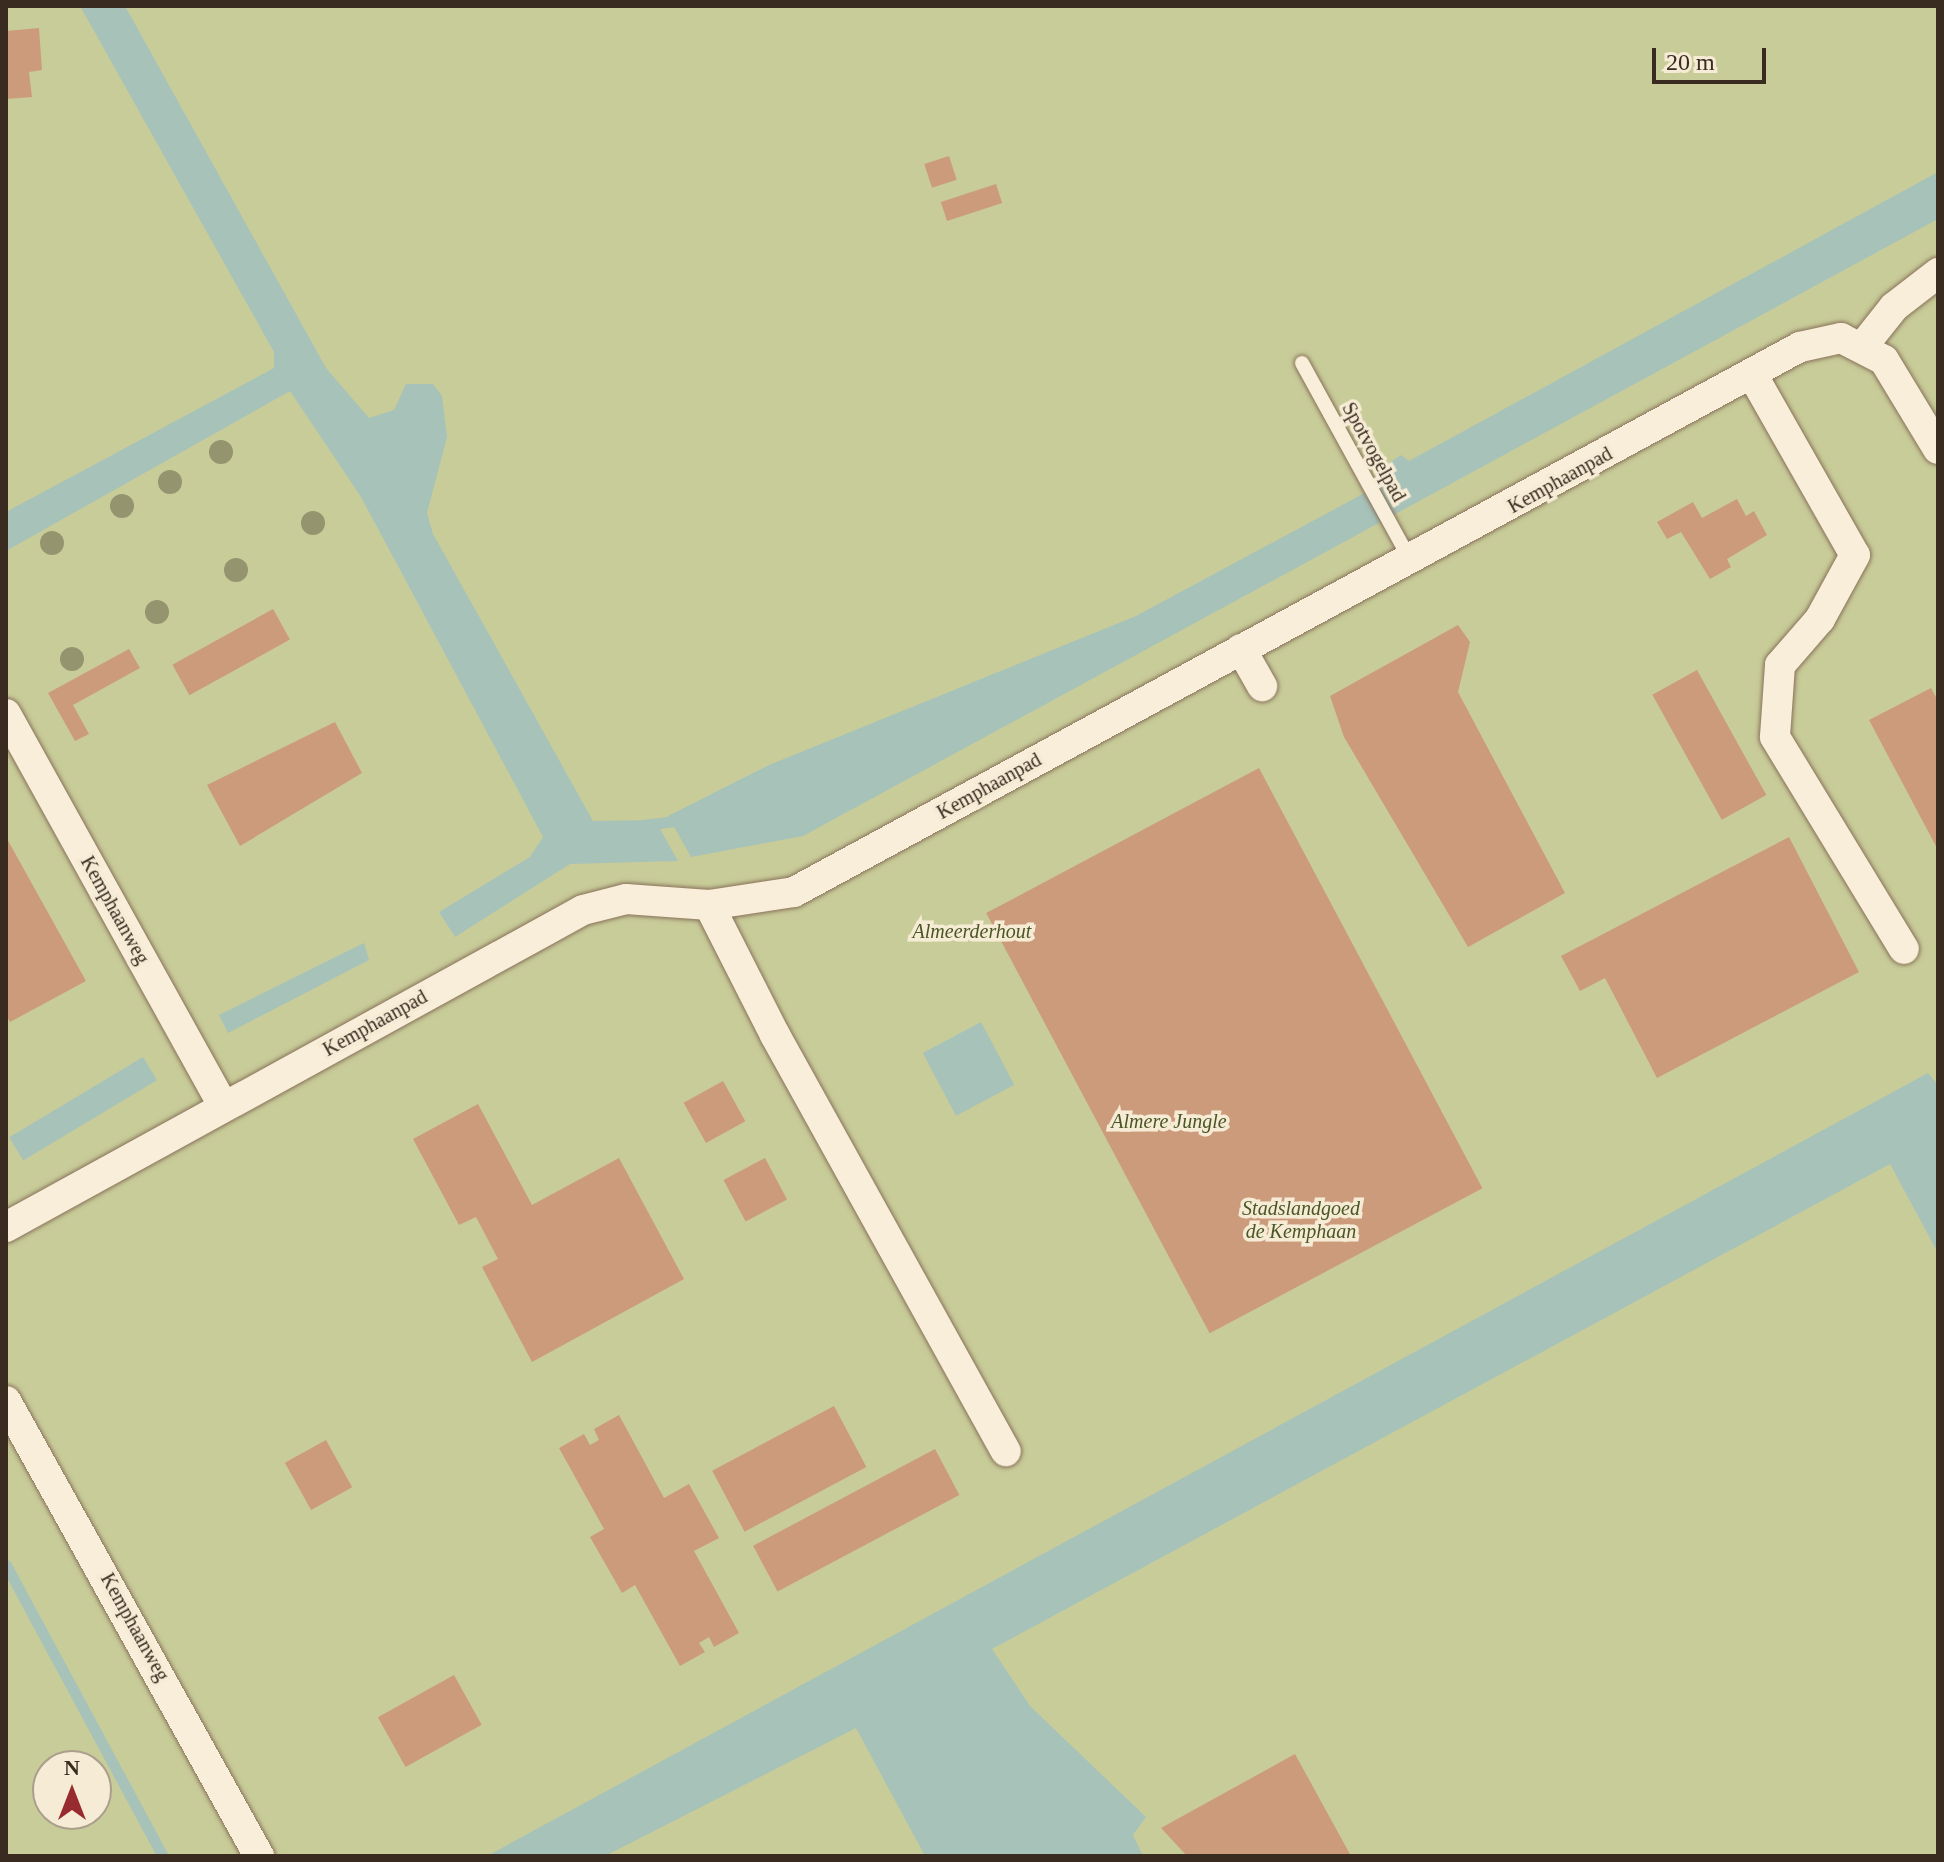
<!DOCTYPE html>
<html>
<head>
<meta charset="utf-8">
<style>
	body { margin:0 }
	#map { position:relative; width:1944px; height:1862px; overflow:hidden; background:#eee1c5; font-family:Georgia,serif }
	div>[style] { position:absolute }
	.green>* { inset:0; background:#c8cc99 }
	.water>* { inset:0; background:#a7c2b9; transform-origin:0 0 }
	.stream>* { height:11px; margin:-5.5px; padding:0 5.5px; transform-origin:5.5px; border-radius:5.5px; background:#a7c2b9 }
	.building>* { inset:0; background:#cc9b7b; transform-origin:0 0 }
	.roads { filter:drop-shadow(0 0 2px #89725b) drop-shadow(0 0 2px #89725b) }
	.lane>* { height:14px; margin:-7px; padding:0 7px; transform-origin:7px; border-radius:7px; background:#f9eed9 }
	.street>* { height:30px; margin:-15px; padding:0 15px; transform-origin:15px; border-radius:15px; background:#f9eed9 }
	.trees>* { width:24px; height:24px; margin:-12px; border-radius:50%; background:#94956e }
	span { translate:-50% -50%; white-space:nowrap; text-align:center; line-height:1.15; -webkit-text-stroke:7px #f6ebd5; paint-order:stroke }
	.street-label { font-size:20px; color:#392b1f }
	.park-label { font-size:20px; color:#4b5626; font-style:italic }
	.frame { position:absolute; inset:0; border:8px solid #392b1f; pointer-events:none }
	.north { position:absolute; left:32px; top:1750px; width:80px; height:80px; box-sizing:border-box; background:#f6ebd5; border:2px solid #aa9e8c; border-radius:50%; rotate:0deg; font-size:22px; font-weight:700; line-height:32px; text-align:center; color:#392b1f }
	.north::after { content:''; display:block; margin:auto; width:28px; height:36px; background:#982b2f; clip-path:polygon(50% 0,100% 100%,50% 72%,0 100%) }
	.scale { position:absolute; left:1652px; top:48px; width:114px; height:36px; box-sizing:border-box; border:4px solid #392b1f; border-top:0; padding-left:10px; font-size:24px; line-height:28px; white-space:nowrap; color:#392b1f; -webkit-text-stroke:6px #f6ebd5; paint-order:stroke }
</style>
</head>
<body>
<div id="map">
	<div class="green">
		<i style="clip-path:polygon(evenodd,6px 6px,1938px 6px,1938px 1856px,6px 1856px,6px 6px,48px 1766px,96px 1766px,96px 1814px,48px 1814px,48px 1766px)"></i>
	</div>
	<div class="water">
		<i style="clip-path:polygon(80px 6px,125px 6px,326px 368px,369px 418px,394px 410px,406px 384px,433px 384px,442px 396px,447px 437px,427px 513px,433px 534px,593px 821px,655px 820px,678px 861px,570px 864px,455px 937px,439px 912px,530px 857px,543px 837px,361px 497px,290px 391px,6px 551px,6px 512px,274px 368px,274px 352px)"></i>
		<i style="clip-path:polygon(1938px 172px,1938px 219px,803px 836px,691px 857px,668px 816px,769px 765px,1136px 616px,1385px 482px,1379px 470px,1401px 455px,1409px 461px)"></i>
		<i style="clip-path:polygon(364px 943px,369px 960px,228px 1033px,219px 1015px)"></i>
		<i style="left:981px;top:1022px;width:71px;height:66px;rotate:62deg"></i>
		<i style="left:143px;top:1057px;width:27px;height:156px;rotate:59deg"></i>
		<i style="clip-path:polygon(1928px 1073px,1938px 1085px,1938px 1253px,1890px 1164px,992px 1649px,1030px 1706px,1146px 1817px,1133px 1835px,1143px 1856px,925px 1856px,856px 1728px,605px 1856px,487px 1856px)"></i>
	</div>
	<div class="stream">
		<i style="left:643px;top:825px;width:39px;rotate:-7deg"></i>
		<i style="left:6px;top:1565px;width:331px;rotate:61.7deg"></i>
	</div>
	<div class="building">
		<i style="clip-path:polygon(39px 28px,42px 70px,29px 72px,32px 97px,6px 99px,6px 31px)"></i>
		<i style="left:949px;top:156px;width:25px;height:26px;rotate:72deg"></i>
		<i style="left:996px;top:184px;width:20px;height:58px;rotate:72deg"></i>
		<i style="clip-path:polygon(1737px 499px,1746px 516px,1754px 511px,1767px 535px,1727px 559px,1731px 567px,1710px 579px,1681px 532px,1667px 539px,1657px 522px,1693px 502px,1702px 518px)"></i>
		<i style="left:273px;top:609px;width:35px;height:115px;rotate:61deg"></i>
		<i style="clip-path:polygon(1458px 625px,1470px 642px,1458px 692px,1565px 893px,1468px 947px,1344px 737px,1330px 696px)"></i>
		<i style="clip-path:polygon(129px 649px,140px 668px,73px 705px,89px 734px,75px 741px,48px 693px)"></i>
		<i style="left:1697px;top:670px;width:143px;height:51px;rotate:61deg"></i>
		<i style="clip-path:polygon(1931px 688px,1938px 701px,1938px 850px,1869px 720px)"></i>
		<i style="clip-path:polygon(335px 722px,362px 773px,240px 846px,207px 785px)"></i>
		<i style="left:1259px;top:768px;width:476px;height:309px;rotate:62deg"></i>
		<i style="clip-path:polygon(6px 837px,86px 981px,10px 1022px,6px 1015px)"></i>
		<i style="clip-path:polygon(1789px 837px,1859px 972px,1657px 1078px,1605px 978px,1580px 991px,1561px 956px)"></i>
		<i style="left:723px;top:1081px;width:46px;height:45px;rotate:61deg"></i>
		<i style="clip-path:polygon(478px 1104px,532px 1205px,619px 1158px,684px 1279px,532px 1362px,482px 1267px,498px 1259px,476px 1217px,459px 1225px,413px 1139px)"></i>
		<i style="left:765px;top:1158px;width:47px;height:47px;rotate:62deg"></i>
		<i style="left:834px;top:1406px;width:69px;height:138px;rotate:62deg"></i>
		<i style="clip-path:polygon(619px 1415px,664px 1498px,689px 1484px,719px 1538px,694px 1551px,739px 1633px,714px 1647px,709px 1637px,699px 1643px,705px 1652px,680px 1666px,635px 1585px,622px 1593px,590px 1537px,604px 1529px,559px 1448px,584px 1434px,590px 1445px,599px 1440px,594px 1429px)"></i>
		<i style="left:326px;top:1440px;width:54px;height:47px;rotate:61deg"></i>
		<i style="left:935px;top:1449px;width:52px;height:206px;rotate:62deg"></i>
		<i style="left:454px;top:1675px;width:57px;height:87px;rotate:61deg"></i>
		<i style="clip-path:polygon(1295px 1754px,1351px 1856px,1187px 1856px,1161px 1828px)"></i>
	</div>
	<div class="roads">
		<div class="lane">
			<i style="left:1302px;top:363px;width:226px;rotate:61.2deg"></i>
		</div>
		<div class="street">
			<i style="left:1863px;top:346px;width:50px;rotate:-51.5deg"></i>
			<i style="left:1894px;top:307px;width:56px;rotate:-37.7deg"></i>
			<i style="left:1752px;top:374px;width:208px;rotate:60.4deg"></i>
			<i style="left:1855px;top:555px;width:73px;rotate:118.7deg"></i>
			<i style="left:1820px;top:619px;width:61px;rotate:131deg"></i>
			<i style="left:1780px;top:665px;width:72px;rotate:94deg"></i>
			<i style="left:1775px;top:737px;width:248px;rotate:58.7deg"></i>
			<i style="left:1241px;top:649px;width:43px;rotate:60.4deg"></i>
			<i style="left:6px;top:714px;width:448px;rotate:61deg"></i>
			<i style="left:709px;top:905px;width:146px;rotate:63.1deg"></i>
			<i style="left:775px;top:1035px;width:476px;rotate:61deg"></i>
			<i style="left:6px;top:1227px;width:658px;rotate:-28.78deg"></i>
			<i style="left:583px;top:910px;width:44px;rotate:-14.3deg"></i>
			<i style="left:626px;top:899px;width:83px;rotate:4.1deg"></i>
			<i style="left:709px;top:905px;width:86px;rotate:-8.7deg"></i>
			<i style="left:794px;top:892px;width:1144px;rotate:-28.45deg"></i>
			<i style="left:1800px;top:347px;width:42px;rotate:-12.4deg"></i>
			<i style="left:1841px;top:338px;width:48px;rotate:27.1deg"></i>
			<i style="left:1884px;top:360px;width:104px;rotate:58.8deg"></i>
			<i style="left:6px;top:1401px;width:521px;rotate:60.92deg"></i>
		</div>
	</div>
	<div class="trees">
		<i style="left:221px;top:452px"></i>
		<i style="left:170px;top:482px"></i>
		<i style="left:122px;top:506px"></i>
		<i style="left:313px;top:523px"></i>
		<i style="left:52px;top:543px"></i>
		<i style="left:236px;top:570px"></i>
		<i style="left:157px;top:612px"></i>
		<i style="left:72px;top:659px"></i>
	</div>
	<div class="street-label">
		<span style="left:1374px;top:452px;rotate:61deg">Spotvogelpad</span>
		<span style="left:1560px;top:480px;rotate:-29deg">Kemphaanpad</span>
		<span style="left:989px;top:786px;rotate:-29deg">Kemphaanpad</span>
		<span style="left:115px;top:910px;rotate:61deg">Kemphaanweg</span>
		<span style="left:375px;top:1023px;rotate:-29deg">Kemphaanpad</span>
		<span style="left:135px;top:1627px;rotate:61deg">Kemphaanweg</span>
	</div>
	<div class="park-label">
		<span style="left:972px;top:931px">Almeerderhout</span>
		<span style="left:1169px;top:1121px">Almere Jungle</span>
		<span style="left:1301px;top:1220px">Stadslandgoed<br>de Kemphaan</span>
	</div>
	<div class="frame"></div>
	<div class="north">N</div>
	<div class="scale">20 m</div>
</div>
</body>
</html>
